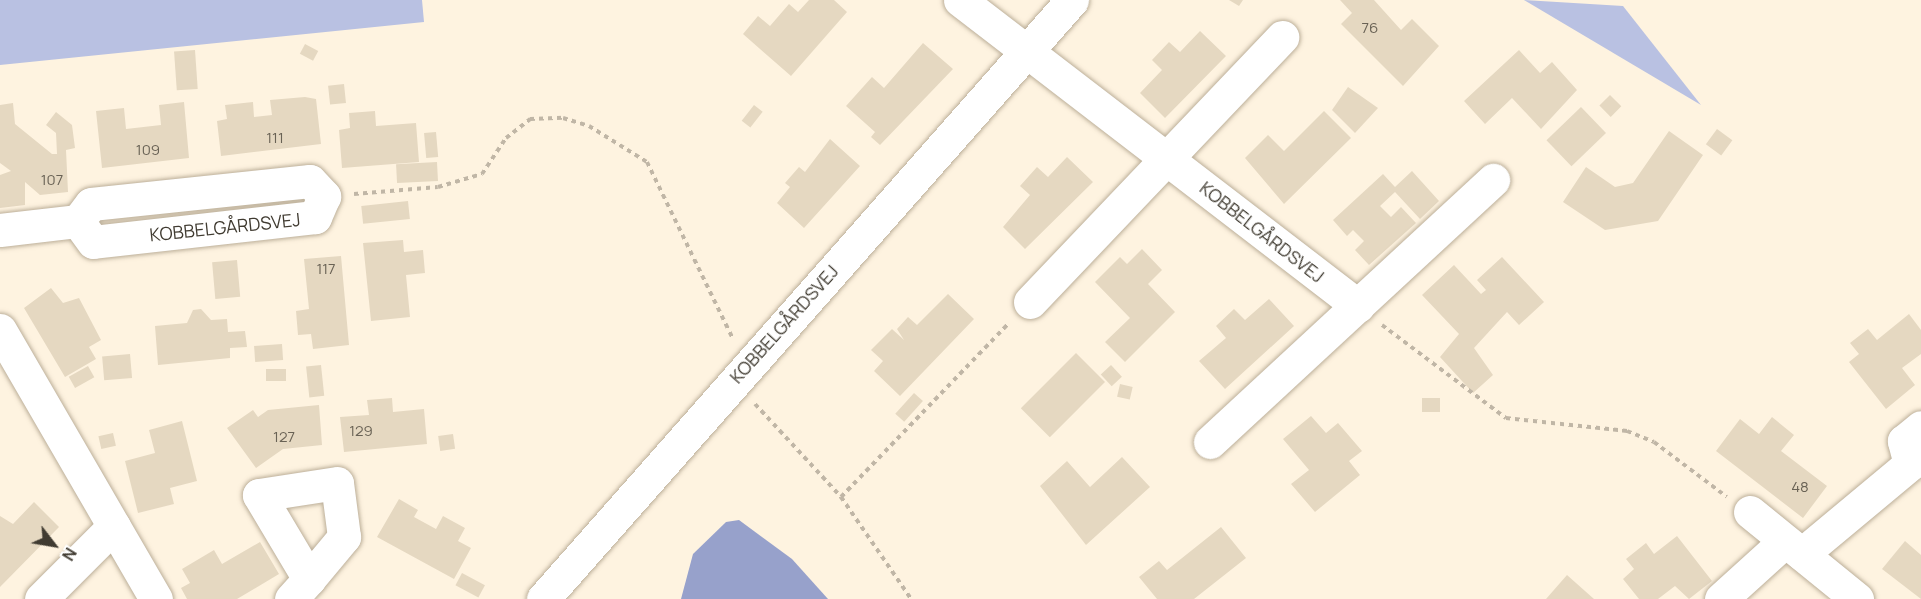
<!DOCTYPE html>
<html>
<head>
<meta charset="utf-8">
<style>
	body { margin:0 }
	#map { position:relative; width:1921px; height:599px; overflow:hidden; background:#fef3e0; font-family:Manrope,sans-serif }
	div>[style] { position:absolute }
	.green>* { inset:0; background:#b9c1e2 }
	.water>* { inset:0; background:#97a1cb }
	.building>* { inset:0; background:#e5d8c1; transform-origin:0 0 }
	.path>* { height:4px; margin-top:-2px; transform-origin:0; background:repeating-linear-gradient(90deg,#c0b6a6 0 4.5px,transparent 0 9px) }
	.roads { filter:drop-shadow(0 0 2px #bcaf99) drop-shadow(0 0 2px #bcaf99) }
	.minor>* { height:33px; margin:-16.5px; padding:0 16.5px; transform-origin:16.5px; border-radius:16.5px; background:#fff }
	span { translate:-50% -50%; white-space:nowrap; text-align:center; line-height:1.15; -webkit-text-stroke:5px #fff; paint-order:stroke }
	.number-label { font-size:15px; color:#696255 }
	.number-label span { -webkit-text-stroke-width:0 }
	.street-label { font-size:18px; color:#403b31 }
	.north { position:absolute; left:24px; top:515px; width:60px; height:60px; -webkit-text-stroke:4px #fff; paint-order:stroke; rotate:121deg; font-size:16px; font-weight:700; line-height:24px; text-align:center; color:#403b31 }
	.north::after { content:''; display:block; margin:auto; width:21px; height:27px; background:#403b31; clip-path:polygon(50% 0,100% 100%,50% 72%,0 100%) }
</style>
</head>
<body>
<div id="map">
	<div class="green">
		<i style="clip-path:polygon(0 0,422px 0,424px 22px,0 65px)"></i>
		<i style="clip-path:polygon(1524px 0,1623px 6px,1701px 105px)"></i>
	</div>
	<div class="water">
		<i style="clip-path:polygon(739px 520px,792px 559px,828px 599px,681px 599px,693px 554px,726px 522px)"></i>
	</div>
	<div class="building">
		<i style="clip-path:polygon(809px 0,834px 0,847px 12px,791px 76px,743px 34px,758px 16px,770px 26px,789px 4px,798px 12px)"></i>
		<i style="clip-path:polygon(1229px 0,1243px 0,1239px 6px)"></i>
		<i style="clip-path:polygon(1340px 0,1374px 0,1401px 30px,1412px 19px,1439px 46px,1403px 86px,1341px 24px,1352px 13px)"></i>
		<i style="clip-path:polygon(1200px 31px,1226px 56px,1165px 118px,1140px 93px,1162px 70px,1152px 60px,1169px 42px,1180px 52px)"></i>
		<i style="clip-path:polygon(923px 43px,953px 69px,880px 145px,871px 137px,875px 132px,846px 106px,872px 77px,884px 88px)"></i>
		<i style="left:305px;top:44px;width:15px;height:11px;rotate:28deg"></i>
		<i style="left:195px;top:50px;width:39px;height:21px;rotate:86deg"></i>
		<i style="clip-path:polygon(1519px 50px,1540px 73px,1552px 62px,1577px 90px,1541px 129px,1512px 98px,1485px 124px,1464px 101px)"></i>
		<i style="left:344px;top:84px;width:19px;height:16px;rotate:84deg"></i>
		<i style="clip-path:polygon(1348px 87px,1378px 108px,1355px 133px,1332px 110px)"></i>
		<i style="left:1610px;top:95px;width:16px;height:15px;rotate:45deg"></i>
		<i style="clip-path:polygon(305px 97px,316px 99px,321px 144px,221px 156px,217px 121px,227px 119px,225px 105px,253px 102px,254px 117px,272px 115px,270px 100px)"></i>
		<i style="clip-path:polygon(184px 102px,189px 158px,102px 168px,96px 111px,124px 108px,126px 129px,161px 125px,159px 105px)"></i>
		<i style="clip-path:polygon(13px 103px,15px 124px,52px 154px,57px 154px,56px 133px,46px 125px,56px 112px,72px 125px,75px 148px,66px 150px,68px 192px,40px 195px,25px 182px,25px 205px,0 208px,0 175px,11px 171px,0 163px,0 105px)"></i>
		<i style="left:754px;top:105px;width:11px;height:20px;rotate:38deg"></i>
		<i style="left:1581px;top:107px;width:36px;height:48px;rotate:46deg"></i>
		<i style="clip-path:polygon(375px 111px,376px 126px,416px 123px,419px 162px,342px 168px,339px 130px,350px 128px,349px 113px)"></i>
		<i style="clip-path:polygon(1324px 111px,1351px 138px,1284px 204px,1245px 158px,1268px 135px,1284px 151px)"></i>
		<i style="left:1717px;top:129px;width:19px;height:19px;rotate:36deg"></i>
		<i style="clip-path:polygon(1669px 131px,1703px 155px,1658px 221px,1605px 230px,1563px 202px,1586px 167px,1615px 187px,1633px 183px)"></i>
		<i style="left:436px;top:132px;width:25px;height:12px;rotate:85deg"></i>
		<i style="clip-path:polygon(830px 139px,860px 166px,804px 228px,777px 203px,790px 187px,785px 183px,799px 167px,805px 172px)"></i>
		<i style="clip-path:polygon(1067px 157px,1093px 182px,1025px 249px,1003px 227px,1030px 195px,1020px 186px,1037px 167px,1048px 177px)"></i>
		<i style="left:437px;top:162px;width:19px;height:41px;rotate:87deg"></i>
		<i style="clip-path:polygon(1412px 171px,1439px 201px,1420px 219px,1395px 192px,1380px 206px,1391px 217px,1401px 207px,1416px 223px,1369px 265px,1355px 250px,1364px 241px,1353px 230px,1347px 236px,1333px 220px,1383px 174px,1395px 187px)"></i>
		<i style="left:408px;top:201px;width:18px;height:47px;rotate:84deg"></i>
		<i style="clip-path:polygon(403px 240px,404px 252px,423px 250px,425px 273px,406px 275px,410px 317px,371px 321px,363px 243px)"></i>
		<i style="clip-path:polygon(1142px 249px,1162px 270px,1148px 284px,1175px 312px,1125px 362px,1105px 342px,1130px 318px,1095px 282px,1120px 257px,1127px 264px)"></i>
		<i style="clip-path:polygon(341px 256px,349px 345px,313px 349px,311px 334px,298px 335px,296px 311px,309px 309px,304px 259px)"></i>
		<i style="clip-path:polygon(1502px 257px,1544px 302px,1519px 325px,1507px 312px,1474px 348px,1493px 375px,1473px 393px,1440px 357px,1459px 334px,1422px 295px,1454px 265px,1481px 294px,1486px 290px,1477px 280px)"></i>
		<i style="left:237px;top:260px;width:37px;height:25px;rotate:85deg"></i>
		<i style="clip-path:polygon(51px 288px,63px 303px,79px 298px,101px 340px,89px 347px,96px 359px,65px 377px,24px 308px)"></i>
		<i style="clip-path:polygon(948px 294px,974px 319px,900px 396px,874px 371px,883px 361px,871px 350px,892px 329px,904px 340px,897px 329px,908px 317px,917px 325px)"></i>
		<i style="clip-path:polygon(1269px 299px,1294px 326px,1225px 389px,1199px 361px,1226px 338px,1216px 326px,1234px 309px,1245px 320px)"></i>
		<i style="clip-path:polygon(201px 309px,211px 320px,227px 319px,228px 332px,245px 331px,247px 347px,230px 348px,230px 358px,158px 365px,155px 326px,187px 323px,193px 310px)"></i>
		<i style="clip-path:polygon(1909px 314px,1921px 330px,1921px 354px,1902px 368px,1915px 385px,1886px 409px,1849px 362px,1859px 354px,1850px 343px,1868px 329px,1877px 340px)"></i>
		<i style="left:282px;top:344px;width:16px;height:28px;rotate:86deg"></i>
		<i style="left:1076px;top:353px;width:41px;height:78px;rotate:45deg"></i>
		<i style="left:130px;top:354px;width:24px;height:28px;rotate:85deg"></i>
		<i style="left:321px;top:365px;width:31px;height:15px;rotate:84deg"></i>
		<i style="left:1111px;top:365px;width:16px;height:14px;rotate:47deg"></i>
		<i style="left:88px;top:366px;width:13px;height:22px;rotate:61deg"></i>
		<i style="left:266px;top:369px;width:20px;height:12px"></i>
		<i style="left:1120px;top:384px;width:13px;height:13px;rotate:13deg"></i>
		<i style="left:914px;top:393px;width:12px;height:28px;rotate:42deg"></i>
		<i style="clip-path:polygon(392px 398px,393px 412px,424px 409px,427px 444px,344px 452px,340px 417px,369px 415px,367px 400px)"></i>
		<i style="left:1422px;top:398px;width:18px;height:14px"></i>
		<i style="clip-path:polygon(319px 405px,322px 445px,283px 449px,256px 468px,227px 428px,253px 410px,258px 417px,268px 410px)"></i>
		<i style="clip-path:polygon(1311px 416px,1326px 433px,1338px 423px,1362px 451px,1349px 461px,1360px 475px,1315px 512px,1291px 484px,1309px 470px,1283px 439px)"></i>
		<i style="clip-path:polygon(1772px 417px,1794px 435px,1781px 451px,1827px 486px,1803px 518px,1716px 451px,1740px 419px,1759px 434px)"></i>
		<i style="clip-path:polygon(182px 421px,197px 481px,170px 488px,174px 504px,138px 513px,125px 461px,155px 453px,149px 430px)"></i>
		<i style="left:113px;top:433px;width:13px;height:15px;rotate:77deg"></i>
		<i style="left:453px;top:434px;width:15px;height:15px;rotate:82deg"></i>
		<i style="clip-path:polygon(1122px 457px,1150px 487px,1086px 545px,1040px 486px,1067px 461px,1090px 487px)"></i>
		<i style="clip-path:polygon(399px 499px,418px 510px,414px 517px,436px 529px,443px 516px,465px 528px,458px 541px,471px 548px,454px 579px,377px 537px)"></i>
		<i style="clip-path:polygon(34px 502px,59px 527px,0 587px,0 516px,13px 524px)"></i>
		<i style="clip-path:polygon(1221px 527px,1246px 558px,1194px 599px,1157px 599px,1139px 577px,1159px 561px,1167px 570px)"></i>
		<i style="clip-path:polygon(1677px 536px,1712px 581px,1689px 599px,1675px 586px,1658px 599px,1639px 599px,1623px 579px,1634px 569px,1626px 559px,1646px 543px,1654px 554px)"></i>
		<i style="clip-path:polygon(1905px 541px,1921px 555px,1921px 599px,1882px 569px)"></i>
		<i style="clip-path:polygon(260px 542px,279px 574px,237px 599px,187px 599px,181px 588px,190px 583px,182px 569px,214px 550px,222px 564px)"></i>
		<i style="left:462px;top:573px;width:26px;height:14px;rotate:28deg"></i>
		<i style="clip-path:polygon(1567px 575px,1594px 599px,1546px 599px)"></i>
	</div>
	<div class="path">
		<i style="left:354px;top:194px;width:84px;rotate:-4.8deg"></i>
		<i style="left:438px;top:187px;width:46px;rotate:-16.5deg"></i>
		<i style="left:482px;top:174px;width:43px;rotate:-56.3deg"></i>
		<i style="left:506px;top:138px;width:31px;rotate:-38deg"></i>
		<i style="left:530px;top:119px;width:33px;rotate:-2deg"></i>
		<i style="left:563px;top:118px;width:27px;rotate:17deg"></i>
		<i style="left:589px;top:126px;width:68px;rotate:31.8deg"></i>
		<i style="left:647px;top:162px;width:197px;rotate:64.1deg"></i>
		<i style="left:1382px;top:325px;width:155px;rotate:36.9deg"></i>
		<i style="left:1506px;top:418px;width:122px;rotate:6.1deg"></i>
		<i style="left:1627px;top:431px;width:29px;rotate:22deg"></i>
		<i style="left:1654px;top:442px;width:91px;rotate:37deg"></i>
		<i style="left:755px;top:404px;width:127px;rotate:47.2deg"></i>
		<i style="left:841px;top:497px;width:124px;rotate:55.5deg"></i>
		<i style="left:841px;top:497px;width:242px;rotate:-46deg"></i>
	</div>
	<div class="roads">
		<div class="minor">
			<i style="left:960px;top:0;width:502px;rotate:37.55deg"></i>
			<i style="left:0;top:230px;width:79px;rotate:-6.6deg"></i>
			<i style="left:78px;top:221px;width:21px;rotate:-53deg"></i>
			<i style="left:91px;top:204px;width:220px;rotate:-6deg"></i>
			<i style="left:310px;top:181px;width:21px;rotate:47deg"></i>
			<i style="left:324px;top:196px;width:23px;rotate:113deg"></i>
			<i style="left:315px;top:217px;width:223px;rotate:173.6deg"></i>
			<i style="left:93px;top:242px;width:26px;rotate:-126deg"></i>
			<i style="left:1030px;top:302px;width:366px;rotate:-46.4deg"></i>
			<i style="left:0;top:330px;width:311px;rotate:59.9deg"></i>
			<i style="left:1210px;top:442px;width:386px;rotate:-42.8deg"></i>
			<i style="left:1910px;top:464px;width:24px;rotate:-105deg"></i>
			<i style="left:1904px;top:441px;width:22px;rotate:-39deg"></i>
			<i style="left:1750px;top:512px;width:138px;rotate:39.1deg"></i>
			<i style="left:1802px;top:554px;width:141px;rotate:-39.8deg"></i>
			<i style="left:41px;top:599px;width:103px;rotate:-45deg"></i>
			<i style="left:291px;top:599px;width:27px;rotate:-48deg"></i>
			<i style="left:309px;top:579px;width:55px;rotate:-50.2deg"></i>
			<i style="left:344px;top:537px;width:54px;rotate:-97.4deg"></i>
			<i style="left:337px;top:483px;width:79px;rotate:171.3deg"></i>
			<i style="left:259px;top:495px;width:98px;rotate:59.2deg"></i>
			<i style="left:543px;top:599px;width:799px;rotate:-48.55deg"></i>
			<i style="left:1721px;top:599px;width:86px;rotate:-42.2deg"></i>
		</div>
	</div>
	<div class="number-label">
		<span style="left:1370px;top:28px">76</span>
		<span style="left:275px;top:138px">111</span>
		<span style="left:148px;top:150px">109</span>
		<span style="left:52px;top:180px">107</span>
		<span style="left:326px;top:269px">117</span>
		<span style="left:361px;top:431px">129</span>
		<span style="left:284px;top:437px">127</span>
		<span style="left:1800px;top:487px">48</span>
	</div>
	<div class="street-label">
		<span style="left:225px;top:227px;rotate:-6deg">KOBBELGÅRDSVEJ</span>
		<span style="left:1262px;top:232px;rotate:38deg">KOBBELGÅRDSVEJ</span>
		<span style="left:784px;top:324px;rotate:-48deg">KOBBELGÅRDSVEJ</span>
	</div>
	<div class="north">N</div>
</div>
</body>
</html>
